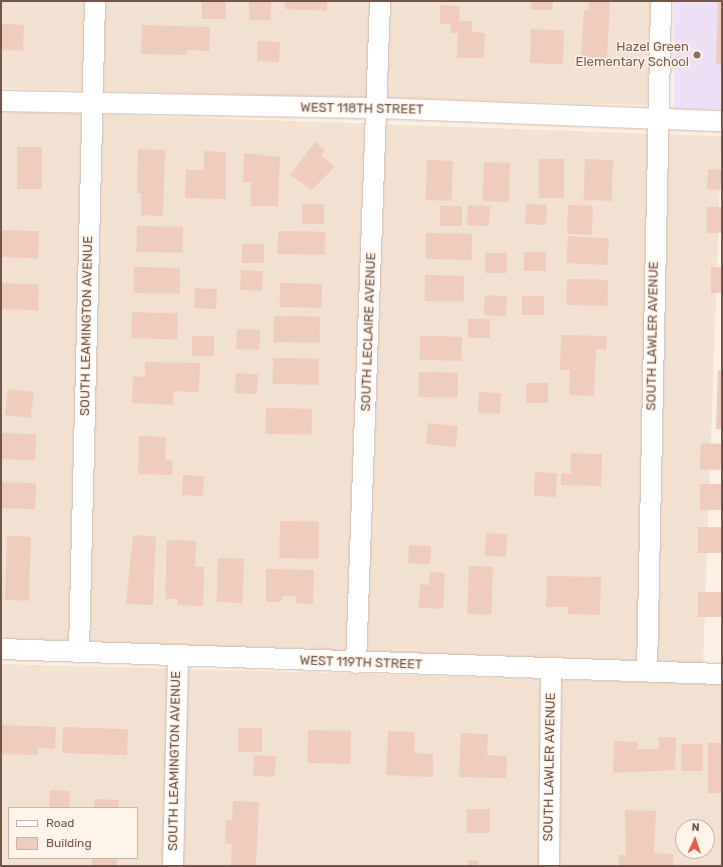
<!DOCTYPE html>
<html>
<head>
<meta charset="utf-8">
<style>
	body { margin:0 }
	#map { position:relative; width:723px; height:867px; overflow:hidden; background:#fbf0e3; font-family:Rubik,sans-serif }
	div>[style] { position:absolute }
	.residential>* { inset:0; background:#f3e1d2; transform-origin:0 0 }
	.education>* { inset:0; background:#ede0f7; transform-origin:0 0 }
	.building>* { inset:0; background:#f0ccbc; transform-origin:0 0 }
	.roads { filter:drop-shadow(0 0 1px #ceb9ad) drop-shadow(0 0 1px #ceb9ad) }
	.minor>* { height:20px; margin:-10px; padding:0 10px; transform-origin:10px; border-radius:10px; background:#fff }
	.dots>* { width:11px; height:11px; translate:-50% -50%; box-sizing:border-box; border:2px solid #fef4e9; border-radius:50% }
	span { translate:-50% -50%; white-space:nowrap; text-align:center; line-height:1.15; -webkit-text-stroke:3px #fef4e9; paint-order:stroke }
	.education-label { font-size:13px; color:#785e54 }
	.right { translate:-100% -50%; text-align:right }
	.street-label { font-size:13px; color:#72554a }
	.frame { position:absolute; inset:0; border:2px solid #72554a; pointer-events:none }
	.legend { position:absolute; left:8px; top:807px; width:130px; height:52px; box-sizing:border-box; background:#fef4e9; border:1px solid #c6b4a9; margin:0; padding:5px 7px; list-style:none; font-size:12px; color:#72554a }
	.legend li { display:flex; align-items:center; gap:8px; height:20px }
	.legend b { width:20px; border:1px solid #c6b4a9 }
	.north { position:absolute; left:675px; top:819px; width:40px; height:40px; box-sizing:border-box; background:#fef4e9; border:1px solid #c6b4a9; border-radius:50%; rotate:3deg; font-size:11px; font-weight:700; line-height:16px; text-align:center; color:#72554a }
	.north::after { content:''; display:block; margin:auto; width:14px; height:18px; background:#e1604d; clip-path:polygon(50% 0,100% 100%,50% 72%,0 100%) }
</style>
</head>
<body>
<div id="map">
	<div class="residential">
		<i style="clip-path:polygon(1px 1px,651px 1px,648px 105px,1px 88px)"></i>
		<i style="left:1px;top:111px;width:721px;height:530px;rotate:2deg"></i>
		<i style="clip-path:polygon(evenodd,1px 664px,722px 684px,722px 866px,1px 866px,1px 664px,9px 808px,137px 808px,137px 858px,9px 858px,9px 808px,1px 664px,683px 827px,707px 827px,707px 851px,683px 851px,683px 827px)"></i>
	</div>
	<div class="education">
		<i style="left:674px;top:1px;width:48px;height:108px"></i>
	</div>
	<div class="building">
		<i style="left:202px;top:1px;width:24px;height:18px"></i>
		<i style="left:249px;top:1px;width:22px;height:19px"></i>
		<i style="clip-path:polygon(285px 1px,327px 1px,327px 11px,285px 9px)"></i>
		<i style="left:531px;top:1px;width:22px;height:9px"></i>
		<i style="clip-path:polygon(589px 1px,610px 1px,607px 58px,581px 56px,584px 10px,588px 10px)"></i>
		<i style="clip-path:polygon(718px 1px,722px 1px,722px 65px,716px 64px)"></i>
		<i style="clip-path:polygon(440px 5px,460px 6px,459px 21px,472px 21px,472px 32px,485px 33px,484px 58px,457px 58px,458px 33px,451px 33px,451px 24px,440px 24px)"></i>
		<i style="left:1px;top:24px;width:23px;height:26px;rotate:2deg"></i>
		<i style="clip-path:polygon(142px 25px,210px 27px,209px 51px,187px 50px,187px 55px,141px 54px)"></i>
		<i style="left:531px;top:29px;width:33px;height:34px;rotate:2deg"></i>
		<i style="left:258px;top:41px;width:22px;height:20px;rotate:3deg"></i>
		<i style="clip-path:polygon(315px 142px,325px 150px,321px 156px,335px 166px,312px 190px,290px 175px)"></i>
		<i style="left:17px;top:147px;width:25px;height:42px"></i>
		<i style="clip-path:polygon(138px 149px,165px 150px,163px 216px,141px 215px,141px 193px,137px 193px)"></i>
		<i style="clip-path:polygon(204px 151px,226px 152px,226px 199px,185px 198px,186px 170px,204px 170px)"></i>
		<i style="clip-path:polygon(244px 153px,280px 157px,278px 206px,251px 206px,251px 182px,243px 182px)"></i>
		<i style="left:539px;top:159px;width:25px;height:39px"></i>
		<i style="left:585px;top:159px;width:28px;height:41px;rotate:2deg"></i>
		<i style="left:427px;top:160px;width:26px;height:40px;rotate:2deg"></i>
		<i style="left:484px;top:162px;width:26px;height:39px;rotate:2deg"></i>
		<i style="left:708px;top:169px;width:14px;height:20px;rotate:4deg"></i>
		<i style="left:302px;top:204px;width:22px;height:20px"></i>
		<i style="left:526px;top:204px;width:21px;height:20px;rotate:3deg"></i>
		<i style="left:468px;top:205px;width:22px;height:20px;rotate:3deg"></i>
		<i style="left:568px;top:205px;width:25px;height:29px;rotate:2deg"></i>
		<i style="left:440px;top:206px;width:22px;height:20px"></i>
		<i style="left:707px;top:207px;width:15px;height:26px"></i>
		<i style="left:137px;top:226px;width:46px;height:26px;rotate:1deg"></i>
		<i style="left:1px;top:230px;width:38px;height:27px;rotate:2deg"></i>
		<i style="left:278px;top:231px;width:47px;height:23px;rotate:1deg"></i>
		<i style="left:426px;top:233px;width:46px;height:26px;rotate:1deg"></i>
		<i style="left:568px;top:236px;width:41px;height:27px;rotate:3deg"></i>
		<i style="left:242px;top:244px;width:22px;height:19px"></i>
		<i style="left:524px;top:252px;width:22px;height:19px"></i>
		<i style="left:485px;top:253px;width:22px;height:20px"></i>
		<i style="left:134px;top:267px;width:46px;height:26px;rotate:1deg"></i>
		<i style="left:711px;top:267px;width:11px;height:26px"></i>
		<i style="left:241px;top:270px;width:22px;height:20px;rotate:3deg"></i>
		<i style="left:425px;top:275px;width:39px;height:26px;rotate:1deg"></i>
		<i style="left:567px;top:279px;width:41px;height:26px;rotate:1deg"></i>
		<i style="left:1px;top:283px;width:38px;height:26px;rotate:2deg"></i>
		<i style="left:280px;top:283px;width:42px;height:24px;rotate:1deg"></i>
		<i style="left:195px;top:288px;width:22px;height:20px;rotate:3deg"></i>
		<i style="left:485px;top:295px;width:22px;height:20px;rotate:3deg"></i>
		<i style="left:522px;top:296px;width:22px;height:19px"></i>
		<i style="left:132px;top:312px;width:46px;height:26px;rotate:2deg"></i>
		<i style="left:274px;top:316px;width:46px;height:26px;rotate:1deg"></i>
		<i style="left:468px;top:319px;width:22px;height:19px"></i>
		<i style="left:237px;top:329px;width:23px;height:20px;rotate:2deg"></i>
		<i style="clip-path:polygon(561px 335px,607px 336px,606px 350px,596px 349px,594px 396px,569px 395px,570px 370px,560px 370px)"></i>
		<i style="left:192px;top:336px;width:22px;height:20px"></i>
		<i style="left:420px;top:336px;width:42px;height:24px;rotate:1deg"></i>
		<i style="left:273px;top:358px;width:46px;height:26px;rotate:1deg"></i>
		<i style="clip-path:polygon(145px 362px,200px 363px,199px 392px,173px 391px,173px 405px,132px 403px,133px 376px,145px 377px)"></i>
		<i style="clip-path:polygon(718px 370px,722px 371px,722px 429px,716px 429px)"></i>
		<i style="left:419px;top:372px;width:39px;height:25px;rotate:1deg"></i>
		<i style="left:236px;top:373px;width:22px;height:20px;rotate:3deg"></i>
		<i style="left:526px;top:383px;width:22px;height:20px"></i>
		<i style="left:8px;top:389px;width:26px;height:26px;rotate:7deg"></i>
		<i style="left:479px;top:392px;width:22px;height:21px;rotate:3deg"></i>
		<i style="left:266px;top:408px;width:46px;height:26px;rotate:1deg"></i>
		<i style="left:428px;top:423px;width:30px;height:21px;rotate:6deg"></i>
		<i style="left:1px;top:433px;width:35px;height:26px;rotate:2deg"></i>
		<i style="clip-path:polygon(139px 436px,166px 437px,165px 460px,173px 461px,172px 475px,138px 474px)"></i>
		<i style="left:701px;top:443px;width:21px;height:26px;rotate:3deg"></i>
		<i style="clip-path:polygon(571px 453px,602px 454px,601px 486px,561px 485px,561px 473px,571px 474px)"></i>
		<i style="left:535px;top:472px;width:22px;height:24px;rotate:3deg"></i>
		<i style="left:183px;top:475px;width:21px;height:20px;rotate:3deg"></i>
		<i style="left:1px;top:482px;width:35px;height:26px;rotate:2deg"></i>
		<i style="left:700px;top:484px;width:22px;height:26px"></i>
		<i style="left:280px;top:521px;width:39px;height:37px;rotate:1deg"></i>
		<i style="left:698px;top:527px;width:24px;height:26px"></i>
		<i style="left:486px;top:533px;width:21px;height:23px;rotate:3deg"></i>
		<i style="clip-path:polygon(133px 535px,156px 536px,153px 605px,126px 604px)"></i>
		<i style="left:7px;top:536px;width:24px;height:64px;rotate:2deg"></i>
		<i style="clip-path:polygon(167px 540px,196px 541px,195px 567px,204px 567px,203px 606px,177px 605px,178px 599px,165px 599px)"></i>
		<i style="left:409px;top:545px;width:22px;height:18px;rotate:3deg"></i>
		<i style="left:218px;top:558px;width:26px;height:44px;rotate:2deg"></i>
		<i style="left:469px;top:566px;width:24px;height:48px;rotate:2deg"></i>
		<i style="clip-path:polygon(266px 569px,314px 570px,313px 604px,296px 603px,296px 596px,282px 596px,281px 602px,266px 602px)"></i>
		<i style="clip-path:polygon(430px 572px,445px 573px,443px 609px,419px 608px,420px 584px,429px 585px)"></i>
		<i style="clip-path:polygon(547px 576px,601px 577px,600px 615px,568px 614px,568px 607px,546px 607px)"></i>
		<i style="left:698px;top:592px;width:24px;height:25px"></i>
		<i style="clip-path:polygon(1px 725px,56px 727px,55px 749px,38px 748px,38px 755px,1px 754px)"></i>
		<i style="left:63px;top:727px;width:65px;height:26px;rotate:2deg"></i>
		<i style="left:238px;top:728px;width:24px;height:24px"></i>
		<i style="left:308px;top:730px;width:43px;height:33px;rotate:1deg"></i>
		<i style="clip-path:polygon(388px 731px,415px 732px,414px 753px,433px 754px,433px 777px,386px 775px)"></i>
		<i style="clip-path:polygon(461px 733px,488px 734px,487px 755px,507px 756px,506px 778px,459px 777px)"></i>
		<i style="clip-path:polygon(659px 737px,676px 737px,675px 770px,613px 773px,614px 741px,638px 742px,637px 749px,659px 749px)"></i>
		<i style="left:708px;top:743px;width:14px;height:50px"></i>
		<i style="left:681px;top:744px;width:22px;height:27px"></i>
		<i style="left:254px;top:755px;width:22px;height:21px;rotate:3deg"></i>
		<i style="left:50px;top:790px;width:20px;height:18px;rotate:3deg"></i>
		<i style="clip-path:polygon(94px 799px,119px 800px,118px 808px,94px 808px)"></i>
		<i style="clip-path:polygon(233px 801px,259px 802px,256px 866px,231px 866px,232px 844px,225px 843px,226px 820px,232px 821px)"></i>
		<i style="left:467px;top:809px;width:23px;height:24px"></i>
		<i style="clip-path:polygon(625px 810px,656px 811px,654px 853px,673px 854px,673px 866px,619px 866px,619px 855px,626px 855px)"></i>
		<i style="left:92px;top:858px;width:25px;height:7px"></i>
		<i style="clip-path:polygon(468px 860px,479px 861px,478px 866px,468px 866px)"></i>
	</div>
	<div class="roads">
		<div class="minor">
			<i style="left:1px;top:101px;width:377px;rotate:1.1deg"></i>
			<i style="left:378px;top:108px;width:344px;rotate:2.2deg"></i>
			<i style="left:1px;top:649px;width:721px;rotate:1.99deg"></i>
			<i style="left:79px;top:651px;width:650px;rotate:-88.59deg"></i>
			<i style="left:356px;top:663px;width:662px;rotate:-87.92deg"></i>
			<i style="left:647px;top:671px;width:670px;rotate:-88.8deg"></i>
			<i style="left:173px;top:866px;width:211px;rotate:-88.6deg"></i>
			<i style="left:549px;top:866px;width:197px;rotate:-89.4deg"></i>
		</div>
	</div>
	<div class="dots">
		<i style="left:697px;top:55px;background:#8d6e63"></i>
	</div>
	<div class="education-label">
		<span class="right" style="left:689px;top:55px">Hazel Green<br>Elementary School</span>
	</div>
	<div class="street-label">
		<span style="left:362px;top:109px;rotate:1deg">WEST 118TH STREET</span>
		<span style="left:87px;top:326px;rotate:-89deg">SOUTH LEAMINGTON AVENUE</span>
		<span style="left:369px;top:332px;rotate:-88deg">SOUTH LECLAIRE AVENUE</span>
		<span style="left:653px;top:336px;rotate:-89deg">SOUTH LAWLER AVENUE</span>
		<span style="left:361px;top:663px;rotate:2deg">WEST 119TH STREET</span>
		<span style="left:175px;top:761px;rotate:-89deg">SOUTH LEAMINGTON AVENUE</span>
		<span style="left:550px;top:767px;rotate:-89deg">SOUTH LAWLER AVENUE</span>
	</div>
	<div class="frame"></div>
	<ul class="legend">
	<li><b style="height:5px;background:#fff"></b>Road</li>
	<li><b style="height:11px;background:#f0ccbc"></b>Building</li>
	</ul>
	<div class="north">N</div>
</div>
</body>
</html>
